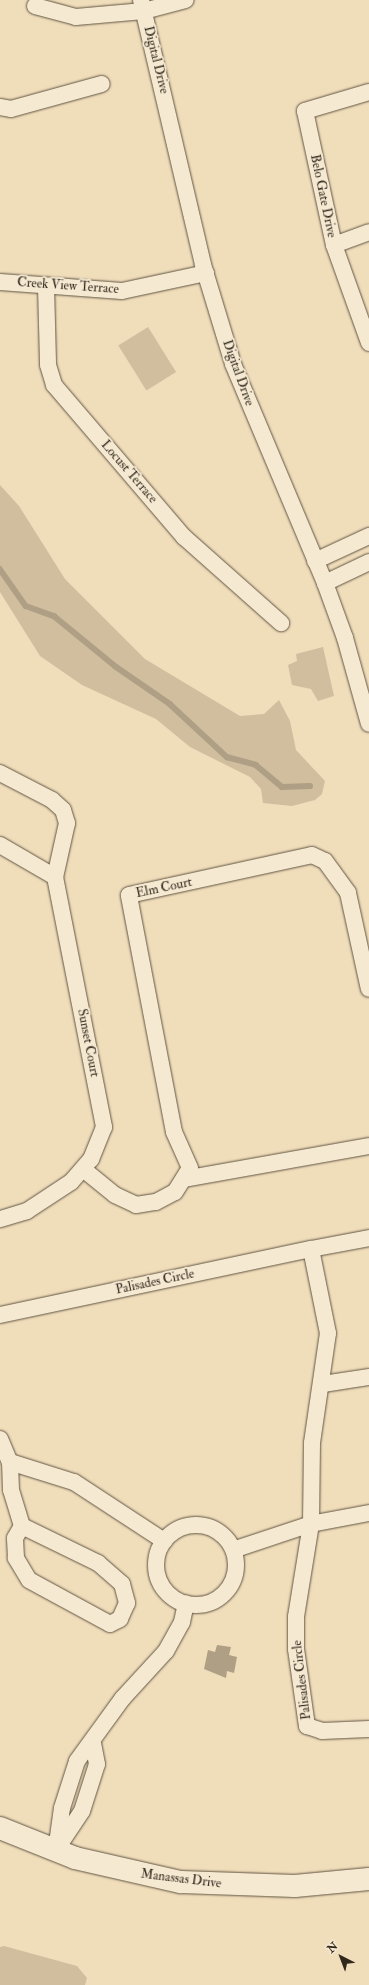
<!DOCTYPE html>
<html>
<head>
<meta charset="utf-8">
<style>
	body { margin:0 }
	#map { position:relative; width:369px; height:1985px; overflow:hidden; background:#f0ddba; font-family:"IM FELL Double Pica",serif }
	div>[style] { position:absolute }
	.green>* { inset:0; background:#d0be9f; transform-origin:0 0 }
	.water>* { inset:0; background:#af9f84 }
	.stream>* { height:5.5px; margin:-2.75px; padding:0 2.75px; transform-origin:2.75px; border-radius:2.75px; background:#af9f84 }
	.roads { filter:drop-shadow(0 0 1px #615543) drop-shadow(0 0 1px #615543) }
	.street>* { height:16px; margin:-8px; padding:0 8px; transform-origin:8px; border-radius:8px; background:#f5e9d2 }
	.street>.ring { margin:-8px; padding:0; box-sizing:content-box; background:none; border:16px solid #f5e9d2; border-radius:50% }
	.secondary>* { height:22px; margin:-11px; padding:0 11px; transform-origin:11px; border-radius:11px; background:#f5e9d2 }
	span { translate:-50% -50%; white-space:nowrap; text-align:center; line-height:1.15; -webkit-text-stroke:3.5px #f5e9d2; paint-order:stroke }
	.street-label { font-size:13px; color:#31281b }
	.north { position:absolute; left:321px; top:1937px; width:40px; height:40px; -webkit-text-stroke:3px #f5e9d2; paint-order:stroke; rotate:318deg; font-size:11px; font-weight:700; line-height:16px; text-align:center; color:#31281b }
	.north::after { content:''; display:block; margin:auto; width:14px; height:18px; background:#31281b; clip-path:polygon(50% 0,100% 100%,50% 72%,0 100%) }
</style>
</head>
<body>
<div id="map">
	<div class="green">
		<i style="left:148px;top:327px;width:53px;height:35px;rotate:58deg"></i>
		<i style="clip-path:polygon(0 485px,19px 506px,65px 579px,145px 659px,240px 716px,264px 714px,279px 700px,290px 721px,296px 750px,325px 781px,322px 794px,315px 800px,292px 806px,263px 803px,261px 789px,250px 777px,190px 747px,156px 719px,82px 685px,40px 656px,0 592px)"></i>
		<i style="clip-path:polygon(323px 647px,334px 696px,318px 701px,311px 689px,292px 685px,288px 665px,297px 661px,296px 654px)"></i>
		<i style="clip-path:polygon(4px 1946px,77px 1966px,87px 1978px,85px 1985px,0 1985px,0 1947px)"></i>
	</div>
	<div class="water">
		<i style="clip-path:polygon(217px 1645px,231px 1647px,229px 1655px,237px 1657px,234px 1673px,227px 1671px,226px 1678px,204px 1669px,208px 1650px,215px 1652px)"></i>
	</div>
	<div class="stream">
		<i style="left:0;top:569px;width:45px;rotate:54.9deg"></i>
		<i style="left:26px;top:606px;width:30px;rotate:20deg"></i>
		<i style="left:54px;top:616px;width:79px;rotate:39.3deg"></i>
		<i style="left:115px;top:666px;width:67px;rotate:34.6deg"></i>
		<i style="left:170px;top:704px;width:78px;rotate:42.9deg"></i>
		<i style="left:227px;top:757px;width:30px;rotate:15deg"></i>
		<i style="left:256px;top:765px;width:34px;rotate:40deg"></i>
		<i style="left:282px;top:787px;width:28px;rotate:-2deg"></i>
	</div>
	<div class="roads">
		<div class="street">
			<i style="left:141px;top:0;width:272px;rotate:76.8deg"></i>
			<i style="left:203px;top:265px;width:103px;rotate:73.1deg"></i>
			<i style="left:233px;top:364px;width:238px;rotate:67.2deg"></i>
			<i style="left:325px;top:583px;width:59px;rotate:70deg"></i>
			<i style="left:345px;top:638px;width:89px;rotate:74.4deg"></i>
			<i style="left:35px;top:6px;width:42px;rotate:15deg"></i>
			<i style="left:76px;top:17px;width:68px;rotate:-5deg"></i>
			<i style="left:144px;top:11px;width:43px;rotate:-14.7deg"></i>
			<i style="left:369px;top:92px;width:67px;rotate:163.5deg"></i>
			<i style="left:305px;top:111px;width:137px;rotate:77.8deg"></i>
			<i style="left:334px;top:245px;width:104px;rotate:70.3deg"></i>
			<i style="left:0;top:107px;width:11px;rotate:10deg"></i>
			<i style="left:11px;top:109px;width:94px;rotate:-15.4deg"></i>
			<i style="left:334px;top:245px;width:37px;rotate:-20deg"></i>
			<i style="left:0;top:282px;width:122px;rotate:4.2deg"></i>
			<i style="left:122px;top:291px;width:86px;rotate:-12.1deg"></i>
			<i style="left:46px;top:286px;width:79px;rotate:88.5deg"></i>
			<i style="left:48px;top:365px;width:21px;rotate:73deg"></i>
			<i style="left:54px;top:385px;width:200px;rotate:49.5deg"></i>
			<i style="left:184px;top:537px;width:130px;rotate:41.6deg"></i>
			<i style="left:315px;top:561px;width:60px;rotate:-24.8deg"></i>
			<i style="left:325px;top:583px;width:49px;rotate:-25.5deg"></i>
			<i style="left:0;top:773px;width:59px;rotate:27.4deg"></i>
			<i style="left:52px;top:800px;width:15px;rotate:42deg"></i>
			<i style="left:63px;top:810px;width:14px;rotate:73deg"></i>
			<i style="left:67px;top:823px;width:55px;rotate:102.5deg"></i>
			<i style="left:0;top:845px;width:64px;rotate:30.2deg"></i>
			<i style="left:55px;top:877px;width:255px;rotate:78.9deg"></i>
			<i style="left:104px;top:1127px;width:35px;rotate:112deg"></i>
			<i style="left:91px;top:1159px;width:30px;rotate:131deg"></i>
			<i style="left:71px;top:1182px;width:53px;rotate:146.6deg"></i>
			<i style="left:27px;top:1211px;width:28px;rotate:163deg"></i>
			<i style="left:83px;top:1169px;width:41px;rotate:39.1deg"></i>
			<i style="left:115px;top:1195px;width:23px;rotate:25deg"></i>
			<i style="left:136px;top:1205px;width:20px;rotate:-9deg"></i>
			<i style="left:156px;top:1202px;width:21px;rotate:-28deg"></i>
			<i style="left:175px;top:1192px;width:28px;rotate:-58deg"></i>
			<i style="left:190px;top:1168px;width:39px;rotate:-114deg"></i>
			<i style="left:174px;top:1132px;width:241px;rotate:-100.8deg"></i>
			<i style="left:129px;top:895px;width:187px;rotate:-12.3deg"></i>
			<i style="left:312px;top:855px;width:14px;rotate:25deg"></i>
			<i style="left:325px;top:861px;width:39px;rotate:54deg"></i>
			<i style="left:348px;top:893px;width:98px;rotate:77.7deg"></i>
			<i style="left:184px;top:1179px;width:188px;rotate:-10.1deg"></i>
			<i style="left:311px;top:1249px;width:59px;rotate:-10.7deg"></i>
			<i style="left:0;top:1315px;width:318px;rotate:-12deg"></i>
			<i style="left:311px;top:1249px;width:86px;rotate:78.6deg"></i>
			<i style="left:328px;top:1333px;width:111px;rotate:98.3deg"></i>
			<i style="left:312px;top:1443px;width:81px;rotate:90.7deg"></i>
			<i style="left:311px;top:1524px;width:82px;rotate:161.6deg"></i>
			<i style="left:323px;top:1384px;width:47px;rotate:-8.7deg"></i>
			<i style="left:0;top:1439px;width:25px;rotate:67deg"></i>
			<i style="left:10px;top:1462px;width:67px;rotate:17.4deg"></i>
			<i style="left:74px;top:1482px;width:108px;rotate:33.2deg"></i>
			<i style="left:10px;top:1462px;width:28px;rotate:88deg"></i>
			<i style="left:11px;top:1490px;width:38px;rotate:73deg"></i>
			<i style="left:22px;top:1526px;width:85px;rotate:26deg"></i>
			<i style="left:98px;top:1563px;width:32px;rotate:41deg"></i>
			<i style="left:122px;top:1584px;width:20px;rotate:75deg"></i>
			<i style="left:127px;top:1603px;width:17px;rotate:114deg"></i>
			<i style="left:120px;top:1619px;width:11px;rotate:153deg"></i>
			<i style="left:110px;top:1624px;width:92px;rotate:-151.5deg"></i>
			<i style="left:29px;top:1580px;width:26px;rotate:-121deg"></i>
			<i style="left:16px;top:1558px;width:20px;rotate:-93deg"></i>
			<i style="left:15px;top:1538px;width:14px;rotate:-60deg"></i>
			<i style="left:369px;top:1513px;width:59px;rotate:169.3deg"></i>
			<i style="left:311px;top:1524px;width:94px;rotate:99.2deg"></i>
			<i style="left:296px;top:1617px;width:32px;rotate:90deg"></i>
			<i style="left:296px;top:1649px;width:78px;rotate:81.9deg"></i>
			<i style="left:307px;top:1726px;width:16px;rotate:18deg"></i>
			<i style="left:322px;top:1731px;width:47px;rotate:-2.4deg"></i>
			<i class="ring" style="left:156px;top:1525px;width:64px;height:64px"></i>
			<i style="left:58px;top:1847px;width:43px;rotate:-56.3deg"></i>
			<i style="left:82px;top:1811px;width:49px;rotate:-72.3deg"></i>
			<i style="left:97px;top:1764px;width:20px;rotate:-101deg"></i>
			<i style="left:56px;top:1851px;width:43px;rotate:-82.1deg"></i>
			<i style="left:62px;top:1808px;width:49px;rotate:-72.3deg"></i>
			<i style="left:77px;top:1761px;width:77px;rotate:-54deg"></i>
			<i style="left:122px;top:1699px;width:65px;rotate:-47.5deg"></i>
			<i style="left:166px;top:1651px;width:33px;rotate:-61deg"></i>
			<i style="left:182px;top:1622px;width:19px;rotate:-78deg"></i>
		</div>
		<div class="secondary">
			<i style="left:0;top:1828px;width:81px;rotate:21.8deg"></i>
			<i style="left:75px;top:1858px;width:109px;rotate:12.8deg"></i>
			<i style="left:181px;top:1882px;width:114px;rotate:2deg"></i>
			<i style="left:295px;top:1886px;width:74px;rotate:-5.4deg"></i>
		</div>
	</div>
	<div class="street-label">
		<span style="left:156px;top:60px;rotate:76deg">Digital Drive</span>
		<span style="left:323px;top:196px;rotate:78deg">Belo Gate Drive</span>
		<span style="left:68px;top:286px;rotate:4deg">Creek View Terrace</span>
		<span style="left:238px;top:373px;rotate:70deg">Digital Drive</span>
		<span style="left:129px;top:472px;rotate:49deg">Locust Terrace</span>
		<span style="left:164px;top:888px;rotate:-12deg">Elm Court</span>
		<span style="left:88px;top:1043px;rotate:79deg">Sunset Court</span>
		<span style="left:155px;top:1282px;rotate:-12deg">Palisades Circle</span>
		<span style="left:302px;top:1680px;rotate:-97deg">Palisades Circle</span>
		<span style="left:181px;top:1879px;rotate:7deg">Manassas Drive</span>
	</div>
	<div class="north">N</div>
</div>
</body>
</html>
